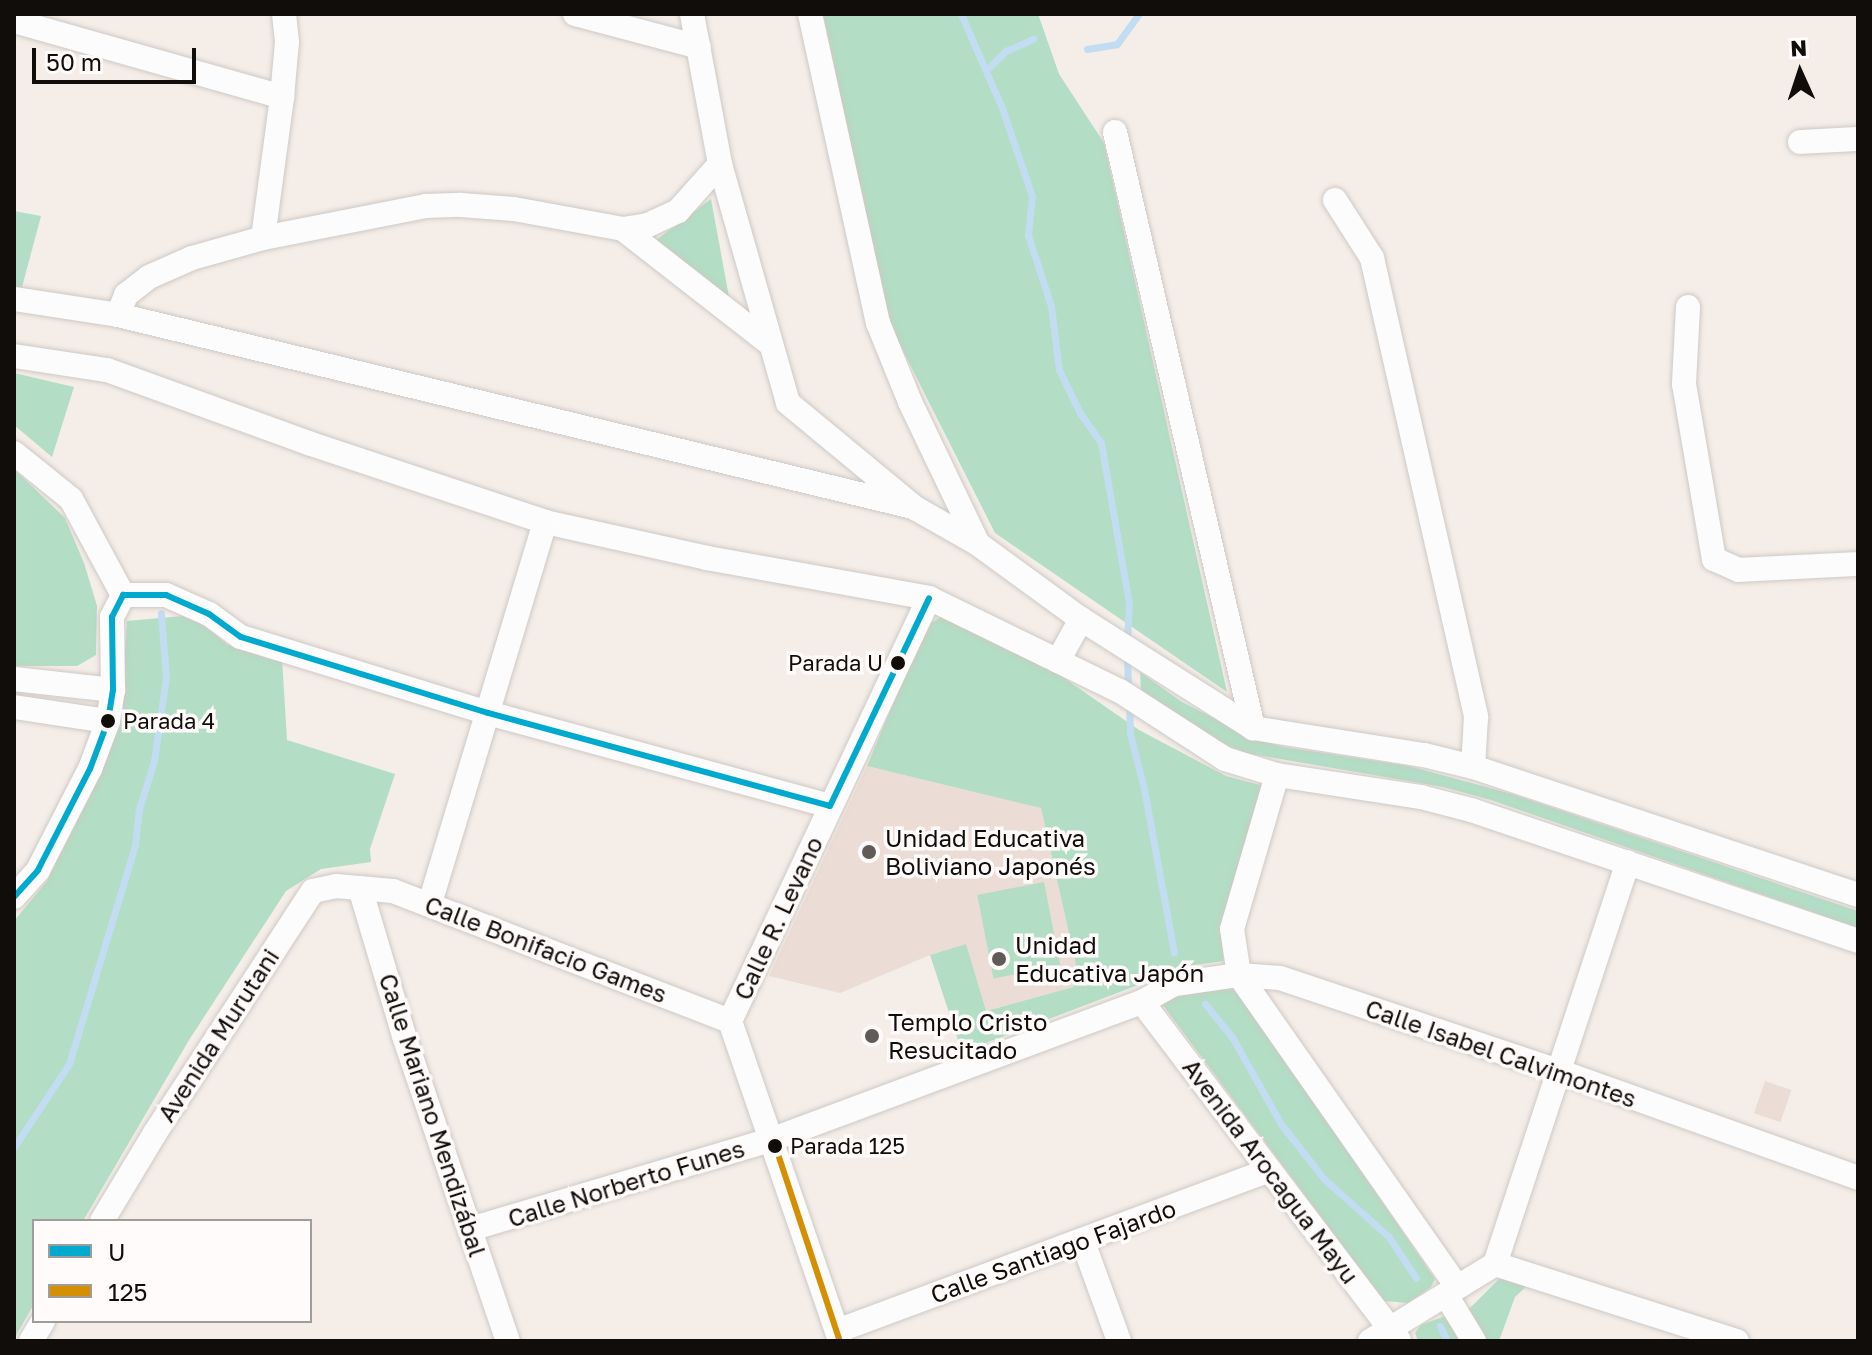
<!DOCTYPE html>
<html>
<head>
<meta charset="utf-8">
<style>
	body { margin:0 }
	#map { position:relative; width:1872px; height:1355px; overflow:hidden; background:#f4ede8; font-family:"Golos Text",sans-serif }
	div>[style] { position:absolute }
	.built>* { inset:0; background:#ebddd5; transform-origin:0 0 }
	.green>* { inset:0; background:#b3ddc4; transform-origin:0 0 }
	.stream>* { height:7px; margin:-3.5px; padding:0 3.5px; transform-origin:3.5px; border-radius:3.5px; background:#c2dcf2 }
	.roads { filter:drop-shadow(0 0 2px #cec9c5) drop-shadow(0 0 2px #cec9c5) }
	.minor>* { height:24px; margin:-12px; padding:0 12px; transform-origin:12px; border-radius:12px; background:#fdfcfc }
	.bus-1>* { height:6px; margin:-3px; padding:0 3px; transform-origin:3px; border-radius:3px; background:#00a9ce }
	.bus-2>* { height:6px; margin:-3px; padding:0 3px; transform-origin:3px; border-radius:3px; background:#d48f02 }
	.dots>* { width:22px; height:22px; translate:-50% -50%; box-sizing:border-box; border:4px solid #fefbfa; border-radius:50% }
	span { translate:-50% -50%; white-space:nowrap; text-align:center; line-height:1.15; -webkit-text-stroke:7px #fefbfa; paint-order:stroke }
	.bus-label { font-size:22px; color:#110d0b }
	.right { translate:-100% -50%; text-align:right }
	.left { translate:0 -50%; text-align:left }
	.poi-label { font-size:24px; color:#110d0b }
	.street-label { font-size:24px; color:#110d0b }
	.frame { position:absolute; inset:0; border:16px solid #110d0b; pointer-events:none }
	.legend { position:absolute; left:32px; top:1219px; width:280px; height:104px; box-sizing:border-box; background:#fefbfa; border:2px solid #9f9c9a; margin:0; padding:10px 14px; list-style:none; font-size:24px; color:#110d0b }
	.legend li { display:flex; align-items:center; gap:16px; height:40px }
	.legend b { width:40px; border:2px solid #9f9c9a }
	.north { position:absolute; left:1760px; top:32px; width:80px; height:80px; -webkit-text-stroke:6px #fefbfa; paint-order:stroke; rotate:357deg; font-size:22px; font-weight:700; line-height:32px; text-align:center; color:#110d0b }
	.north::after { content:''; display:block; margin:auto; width:28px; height:36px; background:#110d0b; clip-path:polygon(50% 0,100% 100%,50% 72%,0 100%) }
	.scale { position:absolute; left:32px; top:48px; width:164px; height:36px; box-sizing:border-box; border:4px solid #110d0b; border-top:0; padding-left:10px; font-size:24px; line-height:28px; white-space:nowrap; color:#110d0b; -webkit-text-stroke:6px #fefbfa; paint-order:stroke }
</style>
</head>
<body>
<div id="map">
	<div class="built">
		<i style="clip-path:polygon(867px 766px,1041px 807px,1078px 974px,1073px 987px,985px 1011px,965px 945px,930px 955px,840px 993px,769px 976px)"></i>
		<i style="left:1765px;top:1081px;width:28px;height:34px;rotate:19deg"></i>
	</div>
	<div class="green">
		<i style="clip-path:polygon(823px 14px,1038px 14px,1059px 74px,1104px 143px,1227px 692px,995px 533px,887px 319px)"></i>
		<i style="clip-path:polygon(711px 199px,731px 308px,656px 240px)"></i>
		<i style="clip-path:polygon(14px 211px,41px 216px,22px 287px,14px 288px)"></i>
		<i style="clip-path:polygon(14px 373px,74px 387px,52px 457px,14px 425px)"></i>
		<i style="clip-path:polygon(14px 469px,65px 518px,84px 563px,97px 606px,96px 655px,77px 666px,14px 666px)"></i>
		<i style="clip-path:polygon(183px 616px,205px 626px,228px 645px,282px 659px,287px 740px,395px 774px,370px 849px,371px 862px,321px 869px,286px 891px,189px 1040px,83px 1221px,34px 1221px,34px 1304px,14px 1339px,14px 921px,47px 881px,101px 771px,122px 695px,127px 621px)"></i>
		<i style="clip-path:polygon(942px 616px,1028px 653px,1139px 730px,1226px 776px,1264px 786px,1221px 932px,1224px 961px,1188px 966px,962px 1052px,930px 955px,966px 944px,986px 1011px,1073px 987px,1078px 974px,1041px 808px,867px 766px,925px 627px)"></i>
		<i style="clip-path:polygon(1140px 672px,1182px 702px,1255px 739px,1284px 747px,1409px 766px,1512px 794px,1858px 911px,1858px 928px,1491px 800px,1443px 787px,1246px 753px,1210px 738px,1141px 690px)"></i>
		<i style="left:1044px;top:882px;width:85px;height:68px;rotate:79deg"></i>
		<i style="clip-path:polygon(1215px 988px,1236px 988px,1435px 1279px,1431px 1287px,1408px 1303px,1384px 1301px,1162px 1004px,1178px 993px)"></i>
		<i style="clip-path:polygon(1509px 1277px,1530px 1283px,1515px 1297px,1499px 1341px,1485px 1341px,1467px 1311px,1499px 1279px)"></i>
		<i style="clip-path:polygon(1448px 1315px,1463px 1341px,1418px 1341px,1415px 1333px,1421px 1325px)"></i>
	</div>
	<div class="stream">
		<i style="left:961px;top:14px;width:103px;rotate:66.4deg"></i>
		<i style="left:1002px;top:108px;width:93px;rotate:71.2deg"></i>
		<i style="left:1032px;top:196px;width:39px;rotate:96deg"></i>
		<i style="left:1028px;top:235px;width:75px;rotate:72.1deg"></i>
		<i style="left:1051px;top:306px;width:64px;rotate:82.9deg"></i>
		<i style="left:1059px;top:370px;width:48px;rotate:64deg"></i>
		<i style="left:1080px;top:413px;width:37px;rotate:55deg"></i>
		<i style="left:1101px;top:443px;width:162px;rotate:80.1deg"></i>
		<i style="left:1129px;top:603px;width:37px;rotate:93deg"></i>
		<i style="left:1087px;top:49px;width:30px;rotate:-9deg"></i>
		<i style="left:1117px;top:44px;width:37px;rotate:-54deg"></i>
		<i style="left:986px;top:70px;width:28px;rotate:-44deg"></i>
		<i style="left:1006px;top:51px;width:30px;rotate:-24deg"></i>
		<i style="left:1127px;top:656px;width:32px;rotate:88deg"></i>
		<i style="left:1129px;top:704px;width:30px;rotate:88deg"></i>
		<i style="left:1130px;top:734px;width:57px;rotate:75.7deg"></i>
		<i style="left:1144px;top:789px;width:166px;rotate:79.6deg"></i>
		<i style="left:1205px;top:1004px;width:43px;rotate:50.7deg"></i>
		<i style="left:1232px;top:1037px;width:100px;rotate:60.6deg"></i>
		<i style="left:1281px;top:1124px;width:70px;rotate:52deg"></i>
		<i style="left:1324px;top:1179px;width:87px;rotate:41.7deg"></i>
		<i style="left:1389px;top:1237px;width:49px;rotate:56.6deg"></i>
		<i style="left:14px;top:1147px;width:100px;rotate:-56.5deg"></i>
		<i style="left:69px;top:1064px;width:229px;rotate:-73.2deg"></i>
		<i style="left:135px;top:845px;width:36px;rotate:-84deg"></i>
		<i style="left:139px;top:809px;width:50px;rotate:-72.6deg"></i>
		<i style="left:154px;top:761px;width:85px;rotate:-81.9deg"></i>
		<i style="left:166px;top:677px;width:64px;rotate:-94.5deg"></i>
		<i style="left:1440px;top:1326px;width:17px;rotate:65deg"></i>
	</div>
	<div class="roads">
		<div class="minor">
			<i style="left:575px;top:14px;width:128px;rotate:14.9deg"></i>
			<i style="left:692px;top:14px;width:153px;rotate:79.4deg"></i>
			<i style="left:720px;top:164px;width:248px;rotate:74.1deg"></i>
			<i style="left:788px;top:403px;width:165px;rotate:39.6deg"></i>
			<i style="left:915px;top:508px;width:73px;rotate:29.7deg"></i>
			<i style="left:978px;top:544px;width:127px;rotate:36.1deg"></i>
			<i style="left:1081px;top:619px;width:204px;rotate:32.4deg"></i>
			<i style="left:1253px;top:728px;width:173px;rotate:9deg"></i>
			<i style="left:1424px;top:755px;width:50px;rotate:13.8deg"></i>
			<i style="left:1473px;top:767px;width:406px;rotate:18.4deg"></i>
			<i style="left:810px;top:14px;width:316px;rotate:77.6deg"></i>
			<i style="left:878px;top:323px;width:85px;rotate:67.9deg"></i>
			<i style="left:910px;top:402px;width:157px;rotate:64.4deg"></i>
			<i style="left:14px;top:21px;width:279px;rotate:15.8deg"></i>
			<i style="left:1115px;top:132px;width:612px;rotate:76.96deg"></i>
			<i style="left:1800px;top:142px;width:58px;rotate:-3deg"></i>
			<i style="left:1335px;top:200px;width:69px;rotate:57.5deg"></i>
			<i style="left:1372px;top:258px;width:471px;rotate:77.2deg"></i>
			<i style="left:1476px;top:717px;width:50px;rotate:93.4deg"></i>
			<i style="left:623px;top:229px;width:187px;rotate:38deg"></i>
			<i style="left:263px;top:238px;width:142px;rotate:-82.3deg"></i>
			<i style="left:282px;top:97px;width:55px;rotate:-84.8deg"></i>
			<i style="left:287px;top:42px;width:28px;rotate:-96deg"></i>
			<i style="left:14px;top:299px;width:105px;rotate:8.7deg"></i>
			<i style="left:118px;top:315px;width:814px;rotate:13.58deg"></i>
			<i style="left:1688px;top:307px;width:77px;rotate:93deg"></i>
			<i style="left:1684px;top:384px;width:178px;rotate:80.3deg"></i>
			<i style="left:1714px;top:559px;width:27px;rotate:24deg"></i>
			<i style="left:1739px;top:570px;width:119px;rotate:-2.9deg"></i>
			<i style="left:118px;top:315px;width:22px;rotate:-68deg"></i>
			<i style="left:126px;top:295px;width:29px;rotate:-38deg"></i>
			<i style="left:149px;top:277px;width:47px;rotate:-23.8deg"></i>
			<i style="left:192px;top:258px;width:74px;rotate:-15.7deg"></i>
			<i style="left:263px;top:238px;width:166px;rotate:-11.1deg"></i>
			<i style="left:426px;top:206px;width:35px;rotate:-2deg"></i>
			<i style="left:461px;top:205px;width:53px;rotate:4.3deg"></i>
			<i style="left:514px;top:209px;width:111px;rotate:10.4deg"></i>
			<i style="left:623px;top:229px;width:25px;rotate:-9deg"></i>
			<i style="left:648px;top:225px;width:33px;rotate:-25deg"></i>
			<i style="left:678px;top:211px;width:63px;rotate:-48.2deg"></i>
			<i style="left:14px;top:356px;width:94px;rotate:8.6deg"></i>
			<i style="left:107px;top:370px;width:217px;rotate:19.9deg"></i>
			<i style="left:311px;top:444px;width:247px;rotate:18.4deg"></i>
			<i style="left:545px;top:522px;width:166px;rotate:12.5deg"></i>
			<i style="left:707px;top:558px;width:226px;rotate:10.2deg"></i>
			<i style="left:929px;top:598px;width:212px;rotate:26deg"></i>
			<i style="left:1120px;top:691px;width:125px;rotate:32.9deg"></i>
			<i style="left:1225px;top:759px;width:54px;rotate:17.1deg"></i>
			<i style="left:1277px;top:775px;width:146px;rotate:8.7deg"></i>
			<i style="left:1421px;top:797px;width:52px;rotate:14.6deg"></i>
			<i style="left:1471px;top:810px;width:409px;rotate:18.7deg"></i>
			<i style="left:14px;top:453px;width:73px;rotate:38.9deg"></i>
			<i style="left:71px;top:499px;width:109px;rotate:61.6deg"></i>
			<i style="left:1058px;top:661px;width:48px;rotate:-61.3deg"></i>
			<i style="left:14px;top:679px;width:100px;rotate:6.3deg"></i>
			<i style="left:14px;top:707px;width:95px;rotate:8.5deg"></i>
			<i style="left:1277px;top:775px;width:160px;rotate:106.3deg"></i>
			<i style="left:1232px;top:929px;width:47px;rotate:81.3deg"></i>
			<i style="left:1239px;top:975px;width:380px;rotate:55deg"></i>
			<i style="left:360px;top:888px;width:154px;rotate:73.4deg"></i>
			<i style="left:404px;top:1036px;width:322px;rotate:71.2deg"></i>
			<i style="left:14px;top:897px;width:36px;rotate:-48deg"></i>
			<i style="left:38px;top:870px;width:114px;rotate:-62.8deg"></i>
			<i style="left:90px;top:769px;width:51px;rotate:-69.4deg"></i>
			<i style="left:108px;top:721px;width:31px;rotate:-81deg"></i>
			<i style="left:113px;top:690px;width:73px;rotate:-90.8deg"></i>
			<i style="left:112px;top:617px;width:25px;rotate:-63deg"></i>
			<i style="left:123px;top:595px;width:43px"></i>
			<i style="left:166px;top:595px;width:47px;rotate:23.8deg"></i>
			<i style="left:209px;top:614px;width:39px;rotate:36deg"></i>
			<i style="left:241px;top:637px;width:258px;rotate:17.1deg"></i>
			<i style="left:488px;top:713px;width:354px;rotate:15.2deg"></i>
			<i style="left:430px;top:903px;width:398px;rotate:-73.2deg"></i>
			<i style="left:1142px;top:1002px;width:425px;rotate:52.8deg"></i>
			<i style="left:730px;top:1021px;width:467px;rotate:-64.8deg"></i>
			<i style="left:730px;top:1021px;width:338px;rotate:71deg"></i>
			<i style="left:102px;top:1221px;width:103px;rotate:-58.9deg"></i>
			<i style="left:155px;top:1133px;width:289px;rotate:-56.9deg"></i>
			<i style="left:313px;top:891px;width:24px;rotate:-12deg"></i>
			<i style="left:336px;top:886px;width:57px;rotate:5deg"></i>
			<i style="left:393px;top:891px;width:361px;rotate:21.1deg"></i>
			<i style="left:470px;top:1229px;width:316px;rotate:-16.5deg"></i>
			<i style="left:773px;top:1139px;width:394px;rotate:-20.4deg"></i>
			<i style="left:1142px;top:1002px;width:38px;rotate:-29deg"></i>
			<i style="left:1175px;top:984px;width:65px;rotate:-8deg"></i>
			<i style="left:1239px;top:975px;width:41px;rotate:4.2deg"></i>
			<i style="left:1280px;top:978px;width:296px;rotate:18.5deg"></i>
			<i style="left:1561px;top:1072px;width:315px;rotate:19.6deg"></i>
			<i style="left:1083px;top:1242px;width:105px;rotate:70deg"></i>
			<i style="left:1495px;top:1264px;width:423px;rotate:-71.7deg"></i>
			<i style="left:1446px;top:1295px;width:54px;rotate:58.7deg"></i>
			<i style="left:837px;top:1331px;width:461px;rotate:-20.4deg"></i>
			<i style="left:31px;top:1341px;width:23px;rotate:-59deg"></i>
			<i style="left:1370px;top:1341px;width:147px;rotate:-31.6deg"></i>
			<i style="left:1495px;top:1264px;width:254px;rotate:17.7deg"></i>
		</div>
	</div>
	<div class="bus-1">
		<i style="left:830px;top:806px;width:230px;rotate:-64.5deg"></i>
		<i style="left:14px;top:897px;width:36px;rotate:-48deg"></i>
		<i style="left:38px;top:870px;width:114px;rotate:-62.8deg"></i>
		<i style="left:90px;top:769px;width:51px;rotate:-69.4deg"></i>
		<i style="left:108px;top:721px;width:31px;rotate:-81deg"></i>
		<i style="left:113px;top:690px;width:73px;rotate:-90.8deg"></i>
		<i style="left:112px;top:617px;width:25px;rotate:-63deg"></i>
		<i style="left:123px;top:595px;width:43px"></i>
		<i style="left:166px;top:595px;width:47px;rotate:23.8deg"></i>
		<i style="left:209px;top:614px;width:39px;rotate:36deg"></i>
		<i style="left:241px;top:637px;width:258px;rotate:17.1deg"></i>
		<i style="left:488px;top:713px;width:354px;rotate:15.2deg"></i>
	</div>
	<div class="bus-2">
		<i style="left:773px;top:1139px;width:213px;rotate:71.7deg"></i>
	</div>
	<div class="dots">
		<i style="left:898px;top:663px;background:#110d0b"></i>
		<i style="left:108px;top:721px;background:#110d0b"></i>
		<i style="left:869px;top:852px;background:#605b58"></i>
		<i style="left:999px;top:959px;background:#605b58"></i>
		<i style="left:872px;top:1036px;background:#605b58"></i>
		<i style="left:775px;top:1146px;background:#110d0b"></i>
	</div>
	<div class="bus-label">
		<span class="right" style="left:883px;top:663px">Parada U</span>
		<span class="left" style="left:123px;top:721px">Parada 4</span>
		<span class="left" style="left:790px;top:1146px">Parada 125</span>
	</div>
	<div class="poi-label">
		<span class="left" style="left:885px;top:852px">Unidad Educativa<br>Boliviano Japonés</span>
		<span class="left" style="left:1015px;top:959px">Unidad<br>Educativa Japón</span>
		<span class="left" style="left:888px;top:1036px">Templo Cristo<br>Resucitado</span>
	</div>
	<div class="street-label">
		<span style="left:778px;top:918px;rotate:-65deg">Calle R. Levano</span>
		<span style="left:546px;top:949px;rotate:21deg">Calle Bonifacio Games</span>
		<span style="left:218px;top:1035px;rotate:-57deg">Avenida Murutani</span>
		<span style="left:1501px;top:1053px;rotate:19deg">Calle Isabel Calvimontes</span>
		<span style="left:433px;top:1115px;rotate:72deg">Calle Mariano Mendizábal</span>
		<span style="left:1271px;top:1171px;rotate:53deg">Avenida Arocagua Mayu</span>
		<span style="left:626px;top:1183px;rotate:-17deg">Calle Norberto Funes</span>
		<span style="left:1053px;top:1251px;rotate:-20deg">Calle Santiago Fajardo</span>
	</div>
	<div class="frame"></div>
	<ul class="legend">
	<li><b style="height:10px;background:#00a9ce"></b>U</li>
	<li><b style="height:10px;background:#d48f02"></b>125</li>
	</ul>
	<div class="north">N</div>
	<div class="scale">50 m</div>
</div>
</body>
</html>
